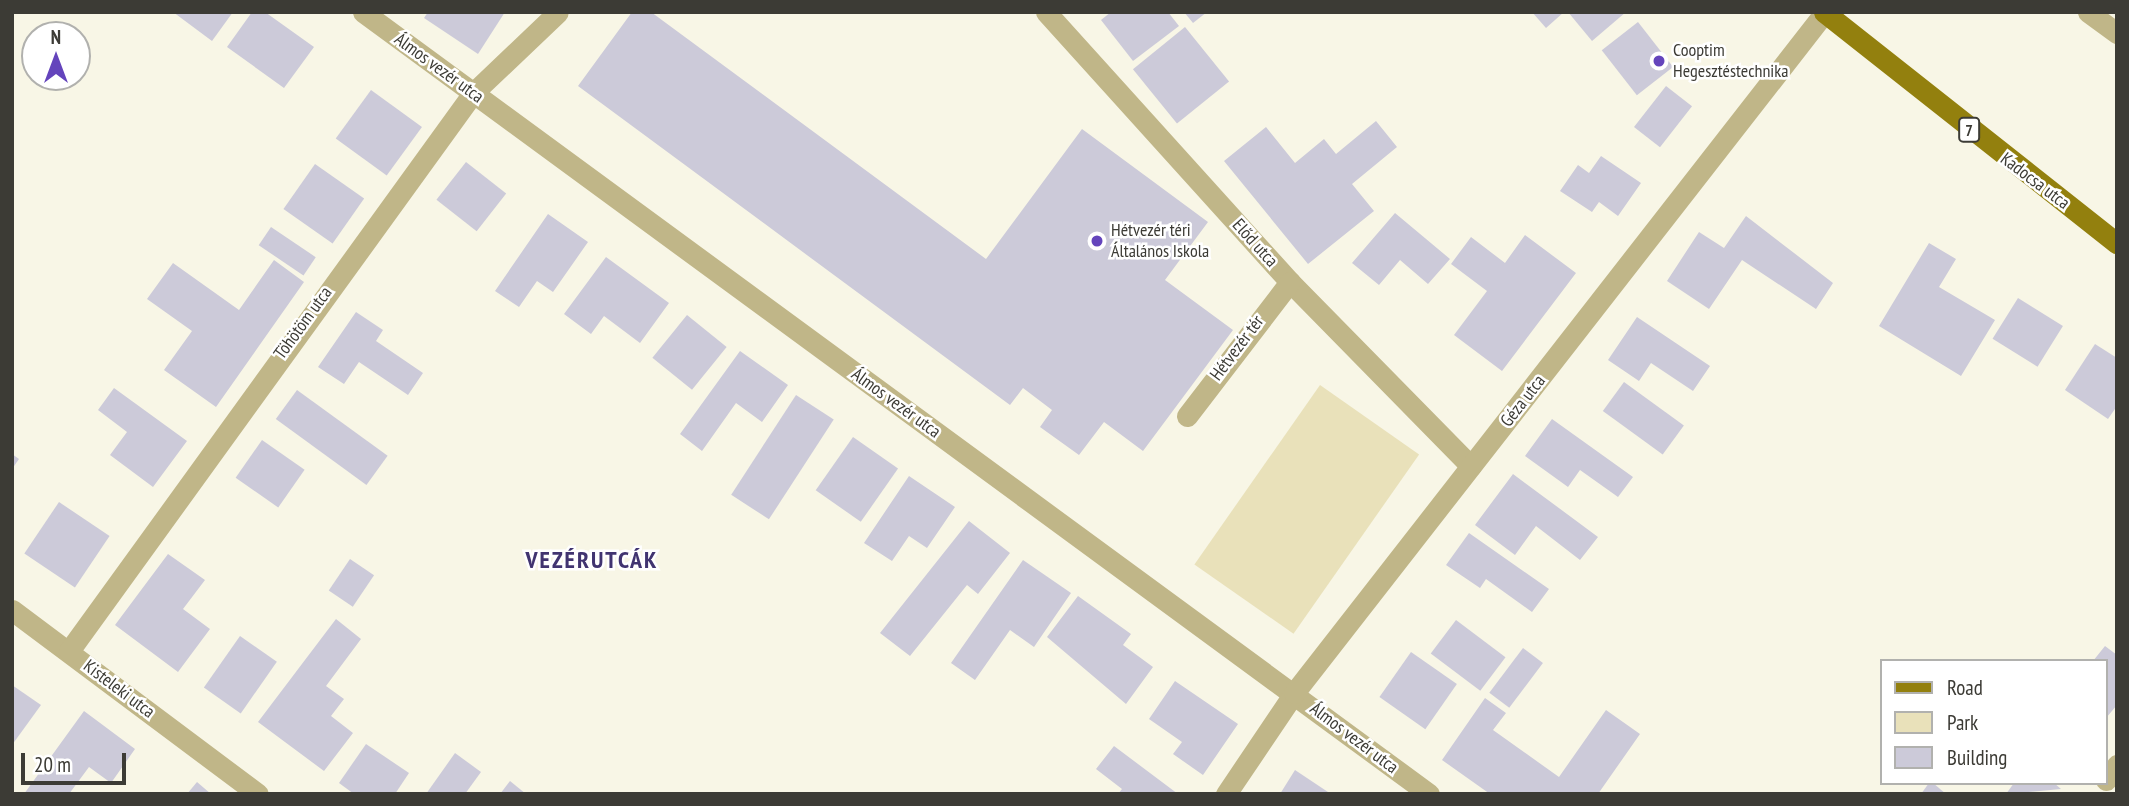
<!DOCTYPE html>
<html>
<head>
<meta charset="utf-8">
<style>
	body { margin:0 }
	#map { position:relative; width:2129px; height:806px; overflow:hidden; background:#f8f6e6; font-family:"PT Sans Narrow",sans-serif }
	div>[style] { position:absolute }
	.green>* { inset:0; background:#e9e1ba; transform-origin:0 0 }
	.building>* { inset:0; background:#cccad9; transform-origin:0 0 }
	.minor>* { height:21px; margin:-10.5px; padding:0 10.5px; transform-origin:10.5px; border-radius:10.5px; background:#c0b688 }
	.major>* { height:21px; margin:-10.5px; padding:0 10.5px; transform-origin:10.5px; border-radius:10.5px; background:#93800e }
	.dots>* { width:19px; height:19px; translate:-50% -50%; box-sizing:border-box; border:4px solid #fff; border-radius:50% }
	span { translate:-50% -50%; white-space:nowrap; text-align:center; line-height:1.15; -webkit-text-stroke:5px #fff; paint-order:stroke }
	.shield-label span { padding:2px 5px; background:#fff; border:2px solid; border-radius:5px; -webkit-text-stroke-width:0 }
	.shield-label { font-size:16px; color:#3c3b35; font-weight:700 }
	.poi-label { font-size:18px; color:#3c3b35 }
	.left { translate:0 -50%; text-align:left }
	.street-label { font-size:18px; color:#3c3b35 }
	.district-label { font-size:24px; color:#413470; font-weight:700; letter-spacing:2px }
	.frame { position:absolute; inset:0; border:14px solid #3c3b35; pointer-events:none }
	.legend { position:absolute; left:1880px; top:659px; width:228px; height:126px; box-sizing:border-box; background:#fff; border:2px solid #b1b1ae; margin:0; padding:9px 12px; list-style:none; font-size:21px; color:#3c3b35 }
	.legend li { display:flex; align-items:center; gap:14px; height:35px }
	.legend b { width:35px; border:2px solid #b1b1ae }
	.north { position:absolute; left:21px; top:21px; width:70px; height:70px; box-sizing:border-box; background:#fff; border:2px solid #b1b1ae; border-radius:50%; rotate:0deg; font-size:19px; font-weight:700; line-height:28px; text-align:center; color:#3c3b35 }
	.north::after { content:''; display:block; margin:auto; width:24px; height:32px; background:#6444bc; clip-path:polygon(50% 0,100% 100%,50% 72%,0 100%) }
	.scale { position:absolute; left:21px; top:753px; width:105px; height:32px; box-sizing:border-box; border:4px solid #3c3b35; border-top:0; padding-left:9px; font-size:21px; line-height:24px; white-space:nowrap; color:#3c3b35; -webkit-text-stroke:5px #fff; paint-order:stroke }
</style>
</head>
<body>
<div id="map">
	<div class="green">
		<i style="left:1320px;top:385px;width:121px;height:219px;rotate:35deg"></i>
	</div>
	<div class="building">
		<i style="clip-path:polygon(173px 12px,233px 12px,212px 41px)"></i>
		<i style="clip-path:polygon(252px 12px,265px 12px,314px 47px,284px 88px,227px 47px)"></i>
		<i style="clip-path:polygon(428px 12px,505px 12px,478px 54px,424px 18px)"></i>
		<i style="clip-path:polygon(632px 12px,651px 12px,986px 259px,1082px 129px,1208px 222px,1165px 280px,1233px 330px,1143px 451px,1104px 422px,1079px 455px,1040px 427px,1052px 410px,1023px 388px,1010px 405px,578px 86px)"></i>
		<i style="clip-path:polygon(1111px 12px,1168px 12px,1179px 26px,1133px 61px,1101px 20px)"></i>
		<i style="clip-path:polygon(1184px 12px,1207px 12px,1193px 23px)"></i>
		<i style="clip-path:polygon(1532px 12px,1564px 12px,1546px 28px)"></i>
		<i style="clip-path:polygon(1568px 12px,1626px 12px,1592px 41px)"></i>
		<i style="left:1638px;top:22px;width:57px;height:46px;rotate:52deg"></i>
		<i style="left:1185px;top:27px;width:70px;height:67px;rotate:51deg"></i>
		<i style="left:1666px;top:86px;width:33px;height:52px;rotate:38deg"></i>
		<i style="left:371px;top:90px;width:63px;height:60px;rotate:36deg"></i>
		<i style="clip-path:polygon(1376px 121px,1397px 147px,1352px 184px,1374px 211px,1308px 264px,1224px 161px,1266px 127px,1295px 163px,1324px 139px,1336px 154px)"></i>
		<i style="clip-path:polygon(1601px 156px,1641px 183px,1618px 216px,1599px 202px,1592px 212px,1560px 191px,1578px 165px,1589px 173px)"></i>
		<i style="left:466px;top:162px;width:51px;height:48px;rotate:38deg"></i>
		<i style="left:315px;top:164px;width:60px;height:55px;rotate:35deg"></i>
		<i style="clip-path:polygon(1395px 213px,1450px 259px,1428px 284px,1400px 260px,1379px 285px,1352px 263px)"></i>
		<i style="clip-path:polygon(548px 214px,588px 242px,553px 292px,537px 281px,519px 307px,495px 291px)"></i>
		<i style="clip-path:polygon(1746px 216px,1833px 283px,1816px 309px,1742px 260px,1709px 309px,1667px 281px,1699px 232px,1724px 248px)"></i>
		<i style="left:271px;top:227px;width:54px;height:22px;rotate:34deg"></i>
		<i style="clip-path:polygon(1525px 235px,1576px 273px,1502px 371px,1454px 335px,1487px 291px,1451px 264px,1471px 237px,1505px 263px)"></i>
		<i style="clip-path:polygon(1929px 243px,1956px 259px,1939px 287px,1995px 320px,1961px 376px,1879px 326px)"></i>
		<i style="clip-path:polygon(606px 257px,669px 303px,640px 343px,604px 316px,591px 334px,564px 314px)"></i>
		<i style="clip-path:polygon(274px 260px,304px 282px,216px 407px,164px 370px,192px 331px,147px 299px,173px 263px,239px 310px)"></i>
		<i style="left:2018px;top:298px;width:53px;height:48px;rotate:32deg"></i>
		<i style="clip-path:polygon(356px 312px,383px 330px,376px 341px,423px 373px,408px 395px,359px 362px,344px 384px,318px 367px)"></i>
		<i style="left:687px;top:315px;width:51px;height:55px;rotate:39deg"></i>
		<i style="clip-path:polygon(1637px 317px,1710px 366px,1693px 391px,1651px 363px,1639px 381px,1608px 360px)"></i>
		<i style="clip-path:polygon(2095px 344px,2117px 358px,2117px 406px,2108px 419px,2065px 390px)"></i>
		<i style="clip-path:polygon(740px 351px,788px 385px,762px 422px,736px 403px,702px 451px,680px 434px)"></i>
		<i style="left:1624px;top:382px;width:74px;height:36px;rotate:36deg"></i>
		<i style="clip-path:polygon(114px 388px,187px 441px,153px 487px,110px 455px,127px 432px,98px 410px)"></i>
		<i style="left:297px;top:390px;width:112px;height:36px;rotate:36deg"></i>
		<i style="left:796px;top:395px;width:45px;height:119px;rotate:33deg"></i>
		<i style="clip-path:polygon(1552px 419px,1633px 477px,1618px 497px,1580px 470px,1568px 487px,1525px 456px)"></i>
		<i style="left:853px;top:437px;width:55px;height:65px;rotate:35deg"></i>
		<i style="left:262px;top:440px;width:52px;height:46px;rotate:35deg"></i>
		<i style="clip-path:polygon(12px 454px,19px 459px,12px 469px)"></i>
		<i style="clip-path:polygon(1513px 474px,1598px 537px,1580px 560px,1536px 526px,1515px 555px,1475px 525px)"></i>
		<i style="clip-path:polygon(909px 476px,955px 507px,927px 548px,909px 536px,892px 561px,864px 543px)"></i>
		<i style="left:59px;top:502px;width:61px;height:62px;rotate:34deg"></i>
		<i style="clip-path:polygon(969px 521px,1010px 553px,978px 594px,967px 585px,910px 656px,880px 633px)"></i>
		<i style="clip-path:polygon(1469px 533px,1549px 589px,1532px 612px,1486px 579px,1480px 588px,1446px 565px)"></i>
		<i style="clip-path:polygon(168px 554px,205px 580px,183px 609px,210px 629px,178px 672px,115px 625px)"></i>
		<i style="left:350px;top:559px;width:29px;height:38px;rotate:34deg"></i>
		<i style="clip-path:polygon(1023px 560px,1071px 593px,1034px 647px,1010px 630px,975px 680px,951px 663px)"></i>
		<i style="clip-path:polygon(1078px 596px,1131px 634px,1123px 645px,1153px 667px,1126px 704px,1047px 637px)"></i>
		<i style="clip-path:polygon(336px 619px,361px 639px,326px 686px,344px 699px,331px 716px,353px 733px,324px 771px,258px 722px)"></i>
		<i style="left:1456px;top:620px;width:62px;height:42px;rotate:37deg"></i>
		<i style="left:240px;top:636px;width:45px;height:63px;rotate:35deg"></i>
		<i style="clip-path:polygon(2105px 646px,2117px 655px,2117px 705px,2106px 718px,2106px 661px,2093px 661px)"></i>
		<i style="left:1523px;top:648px;width:25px;height:56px;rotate:37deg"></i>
		<i style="left:1411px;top:652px;width:56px;height:55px;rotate:35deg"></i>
		<i style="clip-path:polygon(1175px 681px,1238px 724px,1203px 775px,1173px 754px,1182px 742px,1149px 719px)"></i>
		<i style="clip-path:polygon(12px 685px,41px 705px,12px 745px)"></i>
		<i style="clip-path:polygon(1485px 698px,1506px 713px,1493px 730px,1559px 777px,1606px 710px,1640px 734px,1598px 794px,1490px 794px,1442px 760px)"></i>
		<i style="clip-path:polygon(84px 711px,135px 749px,111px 783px,89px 767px,69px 794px,24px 794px)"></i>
		<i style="clip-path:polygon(366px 744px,409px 773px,395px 794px,354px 794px,339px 783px)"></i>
		<i style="clip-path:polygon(1114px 746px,1178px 794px,1118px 794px,1122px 789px,1096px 769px)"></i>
		<i style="clip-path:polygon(455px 753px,481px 772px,465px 794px,426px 794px)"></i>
		<i style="clip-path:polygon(1295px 770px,1331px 794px,1280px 794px)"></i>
		<i style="clip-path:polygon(510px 781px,526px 794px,500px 794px)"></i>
		<i style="clip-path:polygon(197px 782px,211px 794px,187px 794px)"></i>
		<i style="clip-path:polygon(1929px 783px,1933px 783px,1946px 794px,1921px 794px)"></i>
		<i style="clip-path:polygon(2014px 783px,2054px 783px,2061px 789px,2006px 794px)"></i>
	</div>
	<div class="minor">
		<i style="left:363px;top:12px;width:1322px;rotate:36.26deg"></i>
		<i style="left:1046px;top:12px;width:364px;rotate:47.9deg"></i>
		<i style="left:1290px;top:282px;width:258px;rotate:45.5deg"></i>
		<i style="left:2088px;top:12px;width:36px;rotate:36deg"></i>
		<i style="left:1187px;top:416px;width:169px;rotate:-52.5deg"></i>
		<i style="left:12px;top:610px;width:307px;rotate:36.8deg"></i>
		<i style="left:69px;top:651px;width:689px;rotate:-54.09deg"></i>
		<i style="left:473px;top:93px;width:117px;rotate:-43.6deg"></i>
		<i style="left:2106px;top:780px;width:19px;rotate:-54deg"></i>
		<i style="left:1226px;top:794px;width:122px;rotate:-56deg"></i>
		<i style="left:1294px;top:693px;width:864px;rotate:-52.06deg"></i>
	</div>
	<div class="major">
		<i style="left:1824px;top:12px;width:373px;rotate:38.3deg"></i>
	</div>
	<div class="dots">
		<i style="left:1659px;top:61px;background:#6444bc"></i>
		<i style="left:1097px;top:241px;background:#6444bc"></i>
	</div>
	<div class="shield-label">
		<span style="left:1969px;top:130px">7</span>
	</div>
	<div class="poi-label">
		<span class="left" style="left:1673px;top:61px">Cooptim<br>Hegesztéstechnika</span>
		<span class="left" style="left:1111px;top:241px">Hétvezér téri<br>Általános Iskola</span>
	</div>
	<div class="street-label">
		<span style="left:439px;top:68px;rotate:36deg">Álmos vezér utca</span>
		<span style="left:2035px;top:181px;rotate:37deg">Kadocsa utca</span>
		<span style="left:1255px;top:243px;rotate:48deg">Előd utca</span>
		<span style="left:303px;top:323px;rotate:-54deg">Töhötöm utca</span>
		<span style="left:1237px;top:348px;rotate:-53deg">Hétvezér tér</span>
		<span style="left:1523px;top:401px;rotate:-52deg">Géza utca</span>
		<span style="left:896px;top:403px;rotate:36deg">Álmos vezér utca</span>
		<span style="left:119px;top:689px;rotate:37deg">Kisteleki utca</span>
		<span style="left:1354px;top:738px;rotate:37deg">Álmos vezér utca</span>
	</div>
	<div class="district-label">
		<span style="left:592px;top:560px">VEZÉRUTCÁK</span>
	</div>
	<div class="frame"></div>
	<ul class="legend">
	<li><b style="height:9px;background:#93800e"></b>Road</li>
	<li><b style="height:19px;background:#e9e1ba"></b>Park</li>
	<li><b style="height:19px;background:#cccad9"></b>Building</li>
	</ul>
	<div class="north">N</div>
	<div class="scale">20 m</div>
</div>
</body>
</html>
